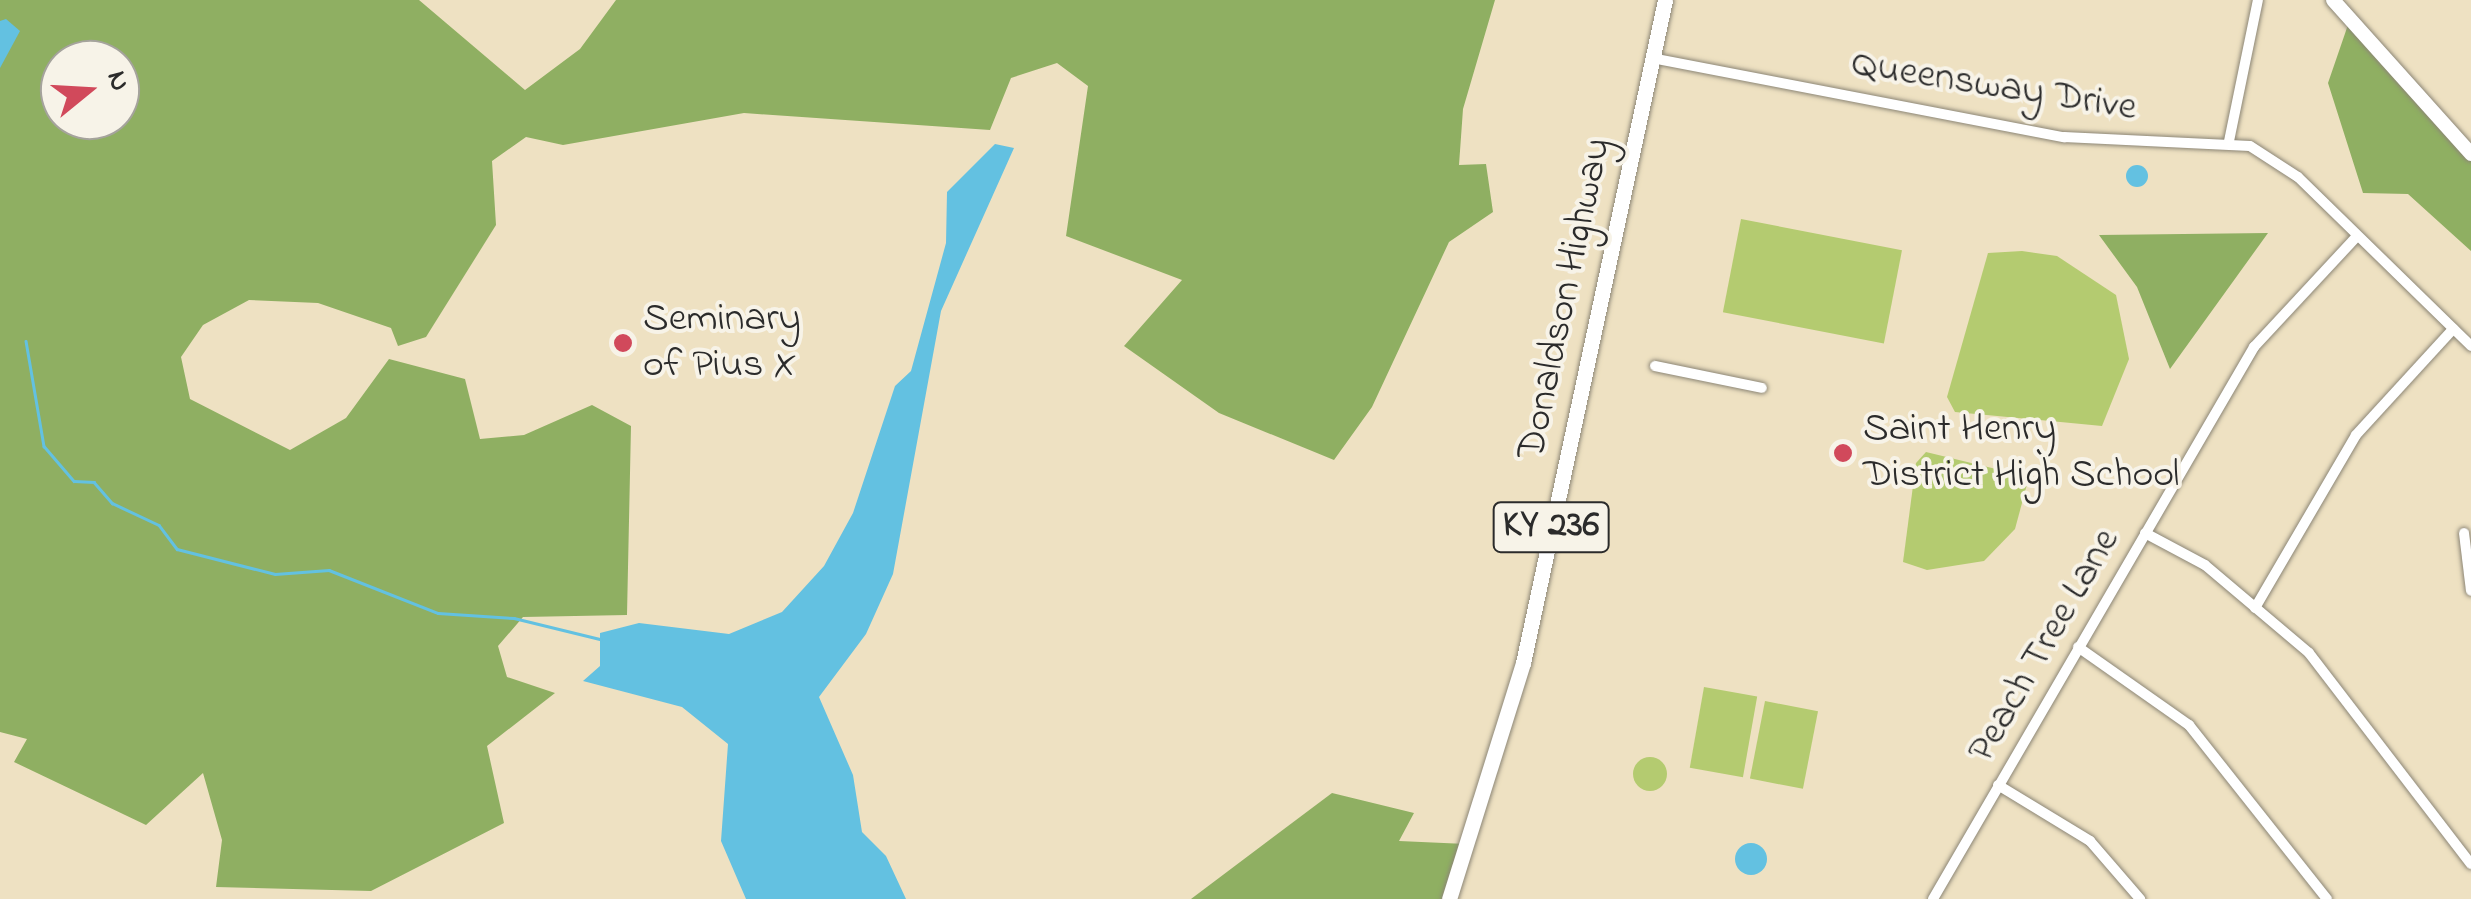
<!DOCTYPE html>
<html>
<head>
<meta charset="utf-8">
<style>
	body { margin:0 }
	#map { position:relative; width:2471px; height:899px; overflow:hidden; background:#eee1c2; font-family:"Indie Flower",sans-serif }
	div>[style] { position:absolute }
	.green>* { inset:0; background:#b4cb70; transform-origin:0 0 }
	.round { border-radius:50% }
	.forest>* { inset:0; background:#8faf62 }
	.water>* { inset:0; background:#63c1e1 }
	.stream>* { height:2.5px; margin:-1.25px; padding:0 1.25px; transform-origin:1.25px; border-radius:1.25px; background:#63c1e1 }
	.roads { filter:drop-shadow(0 0 2px #8c8676) drop-shadow(0 0 2px #8c8676) }
	.minor>* { height:10px; margin:-5px; padding:0 5px; transform-origin:5px; border-radius:5px; background:#fff }
	.secondary>* { height:14px; margin:-7px; padding:0 7px; transform-origin:7px; border-radius:7px; background:#fff }
	.primary>* { height:15px; margin:-7.5px; padding:0 7.5px; transform-origin:7.5px; border-radius:7.5px; background:#fff }
	.dots>* { width:28px; height:28px; translate:-50% -50%; box-sizing:border-box; border:5px solid #f7f3e8; border-radius:50% }
	span { translate:-50% -50%; white-space:nowrap; text-align:center; line-height:1.15; -webkit-text-stroke:8px #f7f3e8; paint-order:stroke }
	.shield-label span { padding:2px 8px; background:#f7f3e8; border:2px solid; border-radius:8px; -webkit-text-stroke-width:0 }
	.shield-label { font-size:38px; color:#2b2b2b; font-weight:700 }
	.street-label { font-size:40px; color:#2b2b2b }
	.poi-label { font-size:40px; color:#2b2b2b }
	.left { translate:0 -50%; text-align:left }
	.north { position:absolute; left:40px; top:40px; width:100px; height:100px; box-sizing:border-box; background:#f7f3e8; border:2px solid #a5a39c; border-radius:50%; rotate:72deg; font-size:28px; font-weight:700; line-height:40px; text-align:center; color:#2b2b2b }
	.north::after { content:''; display:block; margin:auto; width:35px; height:45px; background:#d1495b; clip-path:polygon(50% 0,100% 100%,50% 72%,0 100%) }
</style>
</head>
<body>
<div id="map">
	<div class="green">
		<i style="left:1741px;top:219px;width:164px;height:95px;rotate:11deg"></i>
		<i style="clip-path:polygon(2022px 251px,2057px 256px,2116px 295px,2129px 359px,2102px 426px,1955px 412px,1947px 397px,1988px 253px)"></i>
		<i style="clip-path:polygon(1926px 452px,2029px 477px,2015px 529px,1984px 561px,1927px 570px,1903px 562px,1916px 463px)"></i>
		<i style="left:1704px;top:687px;width:54px;height:82px;rotate:10deg"></i>
		<i style="left:1765px;top:701px;width:54px;height:79px;rotate:11deg"></i>
		<i class="round" style="left:1633px;top:757px;width:34px;height:34px"></i>
	</div>
	<div class="forest">
		<i style="clip-path:polygon(evenodd,0 0,419px 0,525px 90px,580px 49px,616px 0,1495px 0,1463px 109px,1459px 165px,1486px 164px,1493px 212px,1449px 242px,1372px 407px,1334px 460px,1219px 413px,1124px 346px,1182px 280px,1066px 236px,1088px 86px,1057px 63px,1011px 78px,990px 130px,744px 113px,563px 145px,526px 137px,492px 161px,496px 225px,426px 337px,398px 346px,391px 328px,318px 303px,249px 300px,203px 325px,181px 357px,190px 399px,290px 450px,346px 418px,389px 359px,465px 379px,480px 439px,524px 435px,592px 405px,631px 426px,627px 615px,523px 617px,498px 646px,507px 677px,555px 693px,487px 746px,504px 823px,371px 891px,216px 887px,222px 840px,203px 773px,146px 825px,14px 762px,27px 739px,0 732px,0 0,60px 60px,120px 60px,120px 120px,60px 120px,60px 60px)"></i>
		<i style="clip-path:polygon(2350px 19px,2471px 154px,2471px 251px,2408px 194px,2363px 193px,2328px 83px)"></i>
		<i style="clip-path:polygon(2268px 233px,2170px 369px,2137px 287px,2099px 235px)"></i>
		<i style="clip-path:polygon(1332px 793px,1414px 813px,1399px 841px,1466px 844px,1449px 899px,1191px 899px)"></i>
	</div>
	<div class="water">
		<i style="clip-path:polygon(6px 19px,20px 31px,0 68px,0 21px)"></i>
		<i style="clip-path:polygon(995px 144px,1014px 148px,941px 311px,893px 574px,866px 634px,819px 697px,853px 775px,862px 832px,886px 856px,906px 899px,746px 899px,721px 841px,728px 744px,682px 707px,583px 681px,600px 666px,600px 633px,639px 623px,729px 634px,782px 612px,824px 566px,853px 513px,895px 386px,911px 371px,946px 243px,947px 192px)"></i>
		<i class="round" style="left:2126px;top:165px;width:22px;height:22px"></i>
		<i class="round" style="left:1735px;top:843px;width:32px;height:32px"></i>
	</div>
	<div class="stream">
		<i style="left:26px;top:341px;width:107px;rotate:80.3deg"></i>
		<i style="left:44px;top:446px;width:46px;rotate:49.4deg"></i>
		<i style="left:74px;top:481px;width:20px;rotate:3deg"></i>
		<i style="left:94px;top:482px;width:28px;rotate:49deg"></i>
		<i style="left:112px;top:503px;width:52px;rotate:25.1deg"></i>
		<i style="left:159px;top:525px;width:30px;rotate:53deg"></i>
		<i style="left:177px;top:549px;width:101px;rotate:14.3deg"></i>
		<i style="left:275px;top:574px;width:54px;rotate:-4.2deg"></i>
		<i style="left:329px;top:570px;width:117px;rotate:21.5deg"></i>
		<i style="left:438px;top:613px;width:76px;rotate:3.8deg"></i>
		<i style="left:514px;top:618px;width:89px;rotate:13.7deg"></i>
	</div>
	<div class="roads">
		<div class="minor">
			<i style="left:1652px;top:58px;width:420px;rotate:10.9deg"></i>
			<i style="left:2064px;top:137px;width:186px;rotate:2.8deg"></i>
			<i style="left:2250px;top:146px;width:57px;rotate:32.9deg"></i>
			<i style="left:2298px;top:177px;width:242px;rotate:44.3deg"></i>
			<i style="left:2229px;top:141px;width:144px;rotate:-78.4deg"></i>
			<i style="left:1655px;top:366px;width:109px;rotate:11.6deg"></i>
			<i style="left:2145px;top:533px;width:68px;rotate:28.1deg"></i>
			<i style="left:2205px;top:565px;width:136px;rotate:40.2deg"></i>
			<i style="left:2309px;top:653px;width:266px;rotate:52.5deg"></i>
			<i style="left:2464px;top:533px;width:58px;rotate:83.1deg"></i>
			<i style="left:2255px;top:608px;width:200px;rotate:-59.7deg"></i>
			<i style="left:2356px;top:435px;width:144px;rotate:-47.5deg"></i>
			<i style="left:2078px;top:647px;width:136px;rotate:35.1deg"></i>
			<i style="left:2189px;top:725px;width:222px;rotate:51.6deg"></i>
			<i style="left:1998px;top:785px;width:108px;rotate:31.3deg"></i>
			<i style="left:2090px;top:841px;width:77px;rotate:49.2deg"></i>
			<i style="left:1933px;top:899px;width:639px;rotate:-59.82deg"></i>
			<i style="left:2254px;top:347px;width:151px;rotate:-47.1deg"></i>
		</div>
		<div class="secondary">
			<i style="left:2333px;top:0;width:207px;rotate:48.1deg"></i>
		</div>
		<div class="primary">
			<i style="left:1449px;top:899px;width:247px;rotate:-72.6deg"></i>
			<i style="left:1523px;top:663px;width:678px;rotate:-77.91deg"></i>
		</div>
	</div>
	<div class="dots">
		<i style="left:623px;top:343px;background:#d1495b"></i>
		<i style="left:1843px;top:453px;background:#d1495b"></i>
	</div>
	<div class="shield-label">
		<span style="left:1551px;top:527px">KY 236</span>
	</div>
	<div class="street-label">
		<span style="left:1994px;top:87px;rotate:9deg">Queensway Drive</span>
		<span style="left:1566px;top:299px;rotate:-78deg">Donaldson Highway</span>
		<span style="left:2045px;top:646px;rotate:-60deg">Peach Tree Lane</span>
	</div>
	<div class="poi-label">
		<span class="left" style="left:643px;top:343px">Seminary<br>of Pius X</span>
		<span class="left" style="left:1863px;top:453px">Saint Henry<br>District High School</span>
	</div>
	<div class="north">N</div>
</div>
</body>
</html>
